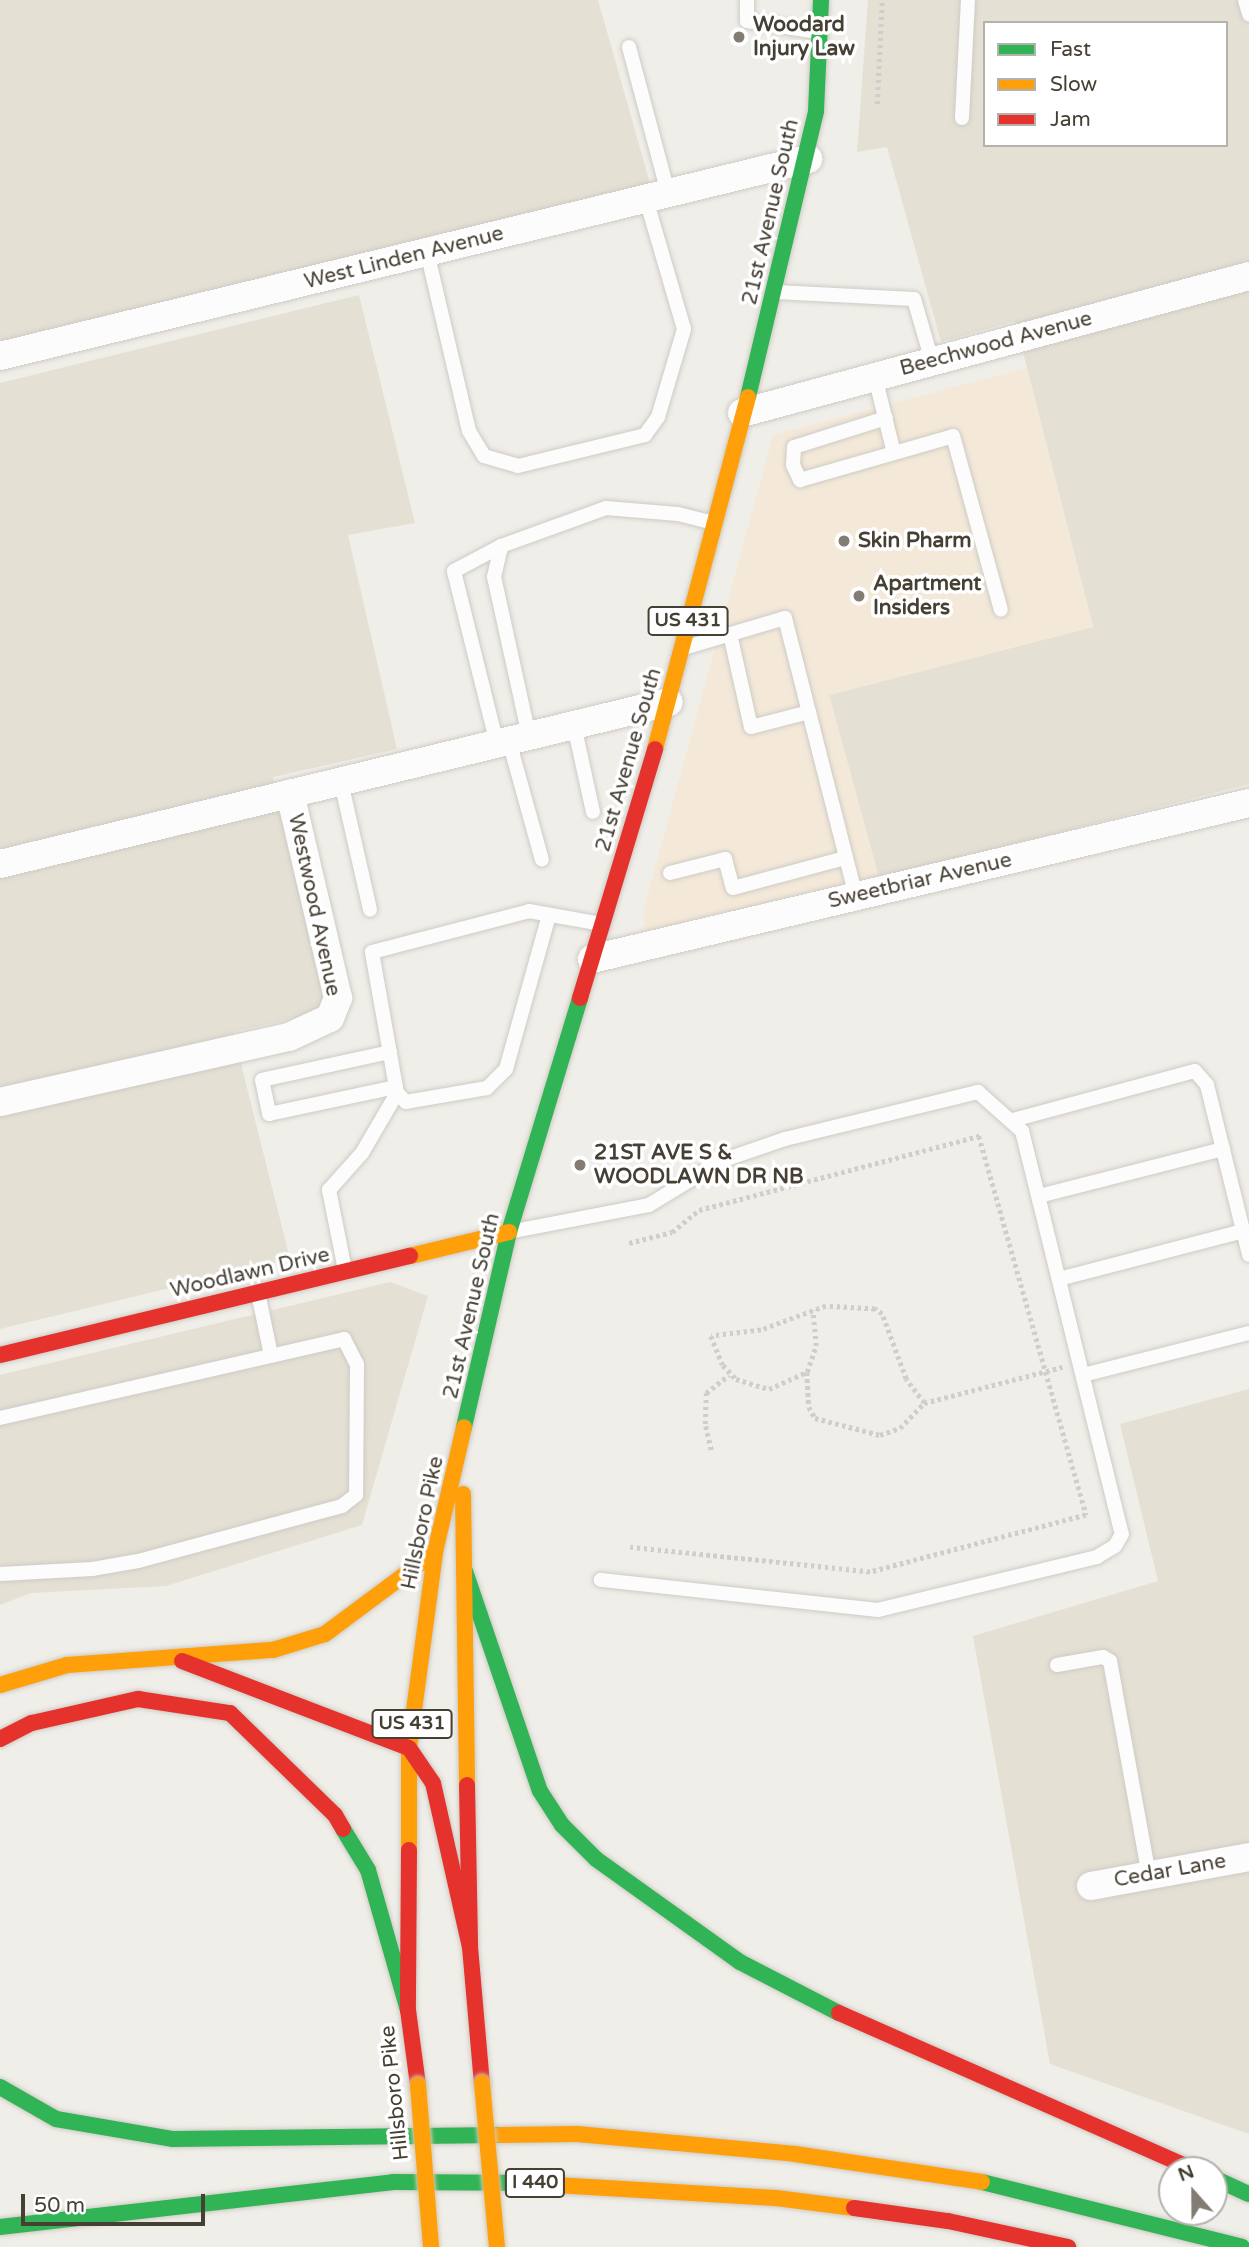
<!DOCTYPE html>
<html>
<head>
<meta charset="utf-8">
<style>
	body { margin:0 }
	#map { position:relative; width:1249px; height:2247px; overflow:hidden; background:#f0eee8; font-family:"Varela Round",sans-serif }
	div>[style] { position:absolute }
	.residential>* { inset:0; background:#e5e0d4 }
	.commercial>* { inset:0; background:#f4e9d9 }
	.path>* { height:4.5px; margin-top:-2.25px; transform-origin:0; background:repeating-linear-gradient(90deg,#d1cec9 0 3.5px,transparent 0 7px) }
	.roads { filter:drop-shadow(0 0 2px #cecbc5) drop-shadow(0 0 2px #cecbc5) }
	.lane>* { height:14px; margin:-7px; padding:0 7px; transform-origin:7px; border-radius:7px; background:#fdfcfc }
	.street>* { height:28px; margin:-14px; padding:0 14px; transform-origin:14px; border-radius:14px; background:#fdfcfc }
	.fast>* { height:16px; margin:-8px; padding:0 8px; transform-origin:8px; border-radius:8px; background:#30b455 }
	.slow>* { height:16px; margin:-8px; padding:0 8px; transform-origin:8px; border-radius:8px; background:#ff9f0a }
	.jam>* { height:16px; margin:-8px; padding:0 8px; transform-origin:8px; border-radius:8px; background:#e5322d }
	.bridges { filter:drop-shadow(0 0 2px #d4cab4) drop-shadow(0 0 2px #d4cab4) }
	.slow-bridge>* { height:16px; margin:-8px; padding:0 8px; transform-origin:8px; border-radius:8px; background:#ff9f0a }
	.dots>* { width:19px; height:19px; translate:-50% -50%; box-sizing:border-box; border:4px solid #fff; border-radius:50% }
	span { translate:-50% -50%; white-space:nowrap; text-align:center; line-height:1.15; -webkit-text-stroke:7px #fff; paint-order:stroke }
	.shield-label span { padding:2px 5px; background:#fff; border:2px solid; border-radius:5px; -webkit-text-stroke-width:0 }
	.shield-label { font-size:19px; color:#463f33; font-weight:700 }
	.poi-label { font-size:21px; color:#463f33; font-weight:700 }
	.left { translate:0 -50%; text-align:left }
	.street-label { font-size:21px; color:#463f33 }
	.legend { position:absolute; left:983px; top:21px; width:245px; height:126px; box-sizing:border-box; background:#fff; border:2px solid #b5b2ad; margin:0; padding:9px 12px; list-style:none; font-size:21px; color:#463f33 }
	.legend li { display:flex; align-items:center; gap:14px; height:35px }
	.legend b { width:35px; border:2px solid #b5b2ad }
	.north { position:absolute; left:1158px; top:2156px; width:70px; height:70px; box-sizing:border-box; background:#fff; border:2px solid #b5b2ad; border-radius:50%; rotate:339deg; font-size:19px; font-weight:700; line-height:28px; text-align:center; color:#463f33 }
	.north::after { content:''; display:block; margin:auto; width:24px; height:32px; background:#827c72; clip-path:polygon(50% 0,100% 100%,50% 72%,0 100%) }
	.scale { position:absolute; left:21px; top:2194px; width:184px; height:32px; box-sizing:border-box; border:4px solid #463f33; border-top:0; padding-left:9px; font-size:21px; line-height:24px; white-space:nowrap; color:#463f33; -webkit-text-stroke:5px #fff; paint-order:stroke }
</style>
</head>
<body>
<div id="map">
	<div class="residential">
		<i style="clip-path:polygon(0 0,598px 0,651px 187px,0 343px)"></i>
		<i style="clip-path:polygon(evenodd,868px 0,1249px 0,1249px 784px,879px 878px,829px 695px,1093px 627px,1015px 321px,941px 342px,887px 147px,857px 152px,868px 0,985px 23px,1226px 23px,1226px 145px,985px 145px,985px 23px)"></i>
		<i style="clip-path:polygon(359px 295px,415px 523px,348px 535px,397px 749px,273px 777px,327px 995px,322px 1012px,233px 1032px,290px 1259px,0 1329px,0 383px)"></i>
		<i style="clip-path:polygon(390px 1282px,428px 1296px,362px 1525px,166px 1586px,31px 1593px,0 1605px,0 1375px)"></i>
		<i style="clip-path:polygon(1249px 1389px,1249px 2134px,1050px 2064px,973px 1636px,1158px 1581px,1120px 1424px)"></i>
	</div>
	<div class="commercial">
		<i style="clip-path:polygon(1027px 368px,1093px 627px,829px 695px,879px 878px,645px 932px,643px 912px,773px 435px)"></i>
	</div>
	<div class="path">
		<i style="left:877px;top:104px;width:104px;rotate:-87.2deg"></i>
		<i style="left:629px;top:1243px;width:44px;rotate:-14.3deg"></i>
		<i style="left:672px;top:1232px;width:35px;rotate:-39deg"></i>
		<i style="left:699px;top:1210px;width:290px;rotate:-14.8deg"></i>
		<i style="left:979px;top:1136px;width:394px;rotate:74.2deg"></i>
		<i style="left:1086px;top:1515px;width:223px;rotate:165.2deg"></i>
		<i style="left:870px;top:1572px;width:241px;rotate:-174.1deg"></i>
		<i style="left:807px;top:1372px;width:28px;rotate:-71deg"></i>
		<i style="left:816px;top:1346px;width:36px;rotate:-95deg"></i>
		<i style="left:924px;top:1403px;width:30px;rotate:-127deg"></i>
		<i style="left:906px;top:1379px;width:69px;rotate:-110.3deg"></i>
		<i style="left:882px;top:1314px;width:9px;rotate:-144deg"></i>
		<i style="left:875px;top:1309px;width:49px;rotate:-176.5deg"></i>
		<i style="left:826px;top:1306px;width:69px;rotate:159.7deg"></i>
		<i style="left:761px;top:1330px;width:50px;rotate:173.2deg"></i>
		<i style="left:711px;top:1336px;width:31px;rotate:68deg"></i>
		<i style="left:723px;top:1365px;width:19px;rotate:47deg"></i>
		<i style="left:736px;top:1379px;width:34px;rotate:17deg"></i>
		<i style="left:769px;top:1389px;width:42px;rotate:-24.1deg"></i>
		<i style="left:807px;top:1372px;width:35px;rotate:87deg"></i>
		<i style="left:809px;top:1407px;width:13px;rotate:61deg"></i>
		<i style="left:815px;top:1418px;width:67px;rotate:14.7deg"></i>
		<i style="left:880px;top:1435px;width:21px;rotate:-19deg"></i>
		<i style="left:900px;top:1428px;width:35px;rotate:-46deg"></i>
		<i style="left:924px;top:1403px;width:143px;rotate:-14.6deg"></i>
		<i style="left:711px;top:1450px;width:27px;rotate:-103deg"></i>
		<i style="left:705px;top:1424px;width:31px;rotate:-88deg"></i>
		<i style="left:706px;top:1393px;width:29px;rotate:-38deg"></i>
	</div>
	<div class="roads">
		<div class="lane">
			<i style="left:747px;top:0;width:21px;rotate:90deg"></i>
			<i style="left:747px;top:21px;width:72px;rotate:8.8deg"></i>
			<i style="left:1245px;top:0;width:15px;rotate:74deg"></i>
			<i style="left:629px;top:47px;width:151px;rotate:75deg"></i>
			<i style="left:962px;top:118px;width:118px;rotate:-87.1deg"></i>
			<i style="left:427px;top:252px;width:184px;rotate:76.8deg"></i>
			<i style="left:469px;top:431px;width:29px;rotate:59deg"></i>
			<i style="left:484px;top:456px;width:35px;rotate:16deg"></i>
			<i style="left:518px;top:466px;width:131px;rotate:-13.7deg"></i>
			<i style="left:645px;top:435px;width:22px;rotate:-54deg"></i>
			<i style="left:658px;top:417px;width:92px;rotate:-73.5deg"></i>
			<i style="left:684px;top:329px;width:135px;rotate:-106.3deg"></i>
			<i style="left:776px;top:292px;width:138px;rotate:2.9deg"></i>
			<i style="left:914px;top:299px;width:65px;rotate:73.8deg"></i>
			<i style="left:875px;top:377px;width:78px;rotate:76deg"></i>
			<i style="left:886px;top:418px;width:96px;rotate:162.5deg"></i>
			<i style="left:794px;top:447px;width:18px;rotate:93deg"></i>
			<i style="left:793px;top:465px;width:17px;rotate:65deg"></i>
			<i style="left:800px;top:480px;width:159px;rotate:-16deg"></i>
			<i style="left:953px;top:436px;width:180px;rotate:74.6deg"></i>
			<i style="left:730px;top:634px;width:95px;rotate:77.3deg"></i>
			<i style="left:751px;top:727px;width:60px;rotate:-14.5deg"></i>
			<i style="left:687px;top:647px;width:102px;rotate:-16.5deg"></i>
			<i style="left:785px;top:618px;width:288px;rotate:75.7deg"></i>
			<i style="left:574px;top:725px;width:89px;rotate:77.7deg"></i>
			<i style="left:529px;top:736px;width:163px;rotate:-102.4deg"></i>
			<i style="left:494px;top:577px;width:32px;rotate:-77deg"></i>
			<i style="left:501px;top:546px;width:112px;rotate:-19.9deg"></i>
			<i style="left:606px;top:508px;width:72px;rotate:4.8deg"></i>
			<i style="left:678px;top:514px;width:37px;rotate:14deg"></i>
			<i style="left:509px;top:741px;width:123px;rotate:74.5deg"></i>
			<i style="left:497px;top:744px;width:178px;rotate:-104deg"></i>
			<i style="left:454px;top:571px;width:53px;rotate:-28deg"></i>
			<i style="left:341px;top:782px;width:131px;rotate:77.2deg"></i>
			<i style="left:670px;top:873px;width:57px;rotate:-14.3deg"></i>
			<i style="left:725px;top:859px;width:30px;rotate:75deg"></i>
			<i style="left:733px;top:888px;width:116px;rotate:-15deg"></i>
			<i style="left:549px;top:915px;width:160px;rotate:105.6deg"></i>
			<i style="left:506px;top:1069px;width:27px;rotate:135deg"></i>
			<i style="left:487px;top:1088px;width:82px;rotate:170.2deg"></i>
			<i style="left:406px;top:1102px;width:13px;rotate:-135deg"></i>
			<i style="left:397px;top:1093px;width:143px;rotate:-100.1deg"></i>
			<i style="left:372px;top:952px;width:162px;rotate:-14.6deg"></i>
			<i style="left:529px;top:911px;width:73px;rotate:10.2deg"></i>
			<i style="left:390px;top:1052px;width:131px;rotate:167.7deg"></i>
			<i style="left:262px;top:1080px;width:35px;rotate:78deg"></i>
			<i style="left:269px;top:1114px;width:130px;rotate:-12deg"></i>
			<i style="left:1013px;top:1120px;width:188px;rotate:-15.1deg"></i>
			<i style="left:1195px;top:1071px;width:18px;rotate:49deg"></i>
			<i style="left:1207px;top:1085px;width:175px;rotate:76.1deg"></i>
			<i style="left:1039px;top:1196px;width:190px;rotate:-14.3deg"></i>
			<i style="left:514px;top:1231px;width:137px;rotate:-10.9deg"></i>
			<i style="left:649px;top:1205px;width:84px;rotate:-31.4deg"></i>
			<i style="left:721px;top:1161px;width:68px;rotate:-19deg"></i>
			<i style="left:785px;top:1139px;width:199px;rotate:-13.7deg"></i>
			<i style="left:978px;top:1092px;width:59px;rotate:41.6deg"></i>
			<i style="left:1022px;top:1131px;width:415px;rotate:76.1deg"></i>
			<i style="left:1122px;top:1534px;width:14px;rotate:120deg"></i>
			<i style="left:1115px;top:1546px;width:21px;rotate:149deg"></i>
			<i style="left:1097px;top:1557px;width:225px;rotate:166.4deg"></i>
			<i style="left:878px;top:1610px;width:279px;rotate:-173.8deg"></i>
			<i style="left:345px;top:1270px;width:82px;rotate:-101.3deg"></i>
			<i style="left:329px;top:1190px;width:50px;rotate:-48.3deg"></i>
			<i style="left:362px;top:1153px;width:69px;rotate:-59.7deg"></i>
			<i style="left:1059px;top:1279px;width:190px;rotate:-14.6deg"></i>
			<i style="left:258px;top:1293px;width:63px;rotate:78.2deg"></i>
			<i style="left:1083px;top:1375px;width:171px;rotate:-14.2deg"></i>
			<i style="left:0;top:1418px;width:353px;rotate:-12.9deg"></i>
			<i style="left:344px;top:1339px;width:28px;rotate:63deg"></i>
			<i style="left:357px;top:1364px;width:131px;rotate:90.4deg"></i>
			<i style="left:356px;top:1495px;width:18px;rotate:142deg"></i>
			<i style="left:342px;top:1506px;width:211px;rotate:164.9deg"></i>
			<i style="left:138px;top:1561px;width:47px;rotate:170.1deg"></i>
			<i style="left:92px;top:1569px;width:92px;rotate:176.9deg"></i>
			<i style="left:1057px;top:1665px;width:47px;rotate:-9.9deg"></i>
			<i style="left:1103px;top:1657px;width:8px;rotate:30deg"></i>
			<i style="left:1110px;top:1661px;width:218px;rotate:79.7deg"></i>
		</div>
		<div class="street">
			<i style="left:0;top:356px;width:832px;rotate:-13.7deg"></i>
			<i style="left:742px;top:413px;width:525px;rotate:-15.12deg"></i>
			<i style="left:0;top:864px;width:688px;rotate:-13.61deg"></i>
			<i style="left:592px;top:959px;width:675px;rotate:-13.36deg"></i>
			<i style="left:0;top:1102px;width:296px;rotate:-12.7deg"></i>
			<i style="left:289px;top:1037px;width:45px;rotate:-24.9deg"></i>
			<i style="left:330px;top:1018px;width:22px;rotate:-68deg"></i>
			<i style="left:338px;top:998px;width:210px;rotate:-103.2deg"></i>
			<i style="left:1091px;top:1886px;width:161px;rotate:-10.4deg"></i>
		</div>
		<div class="fast">
			<i style="left:748px;top:397px;width:294px;rotate:-76.6deg"></i>
			<i style="left:816px;top:111px;width:111px;rotate:-87.4deg"></i>
			<i style="left:464px;top:1427px;width:200px;rotate:-77deg"></i>
			<i style="left:509px;top:1232px;width:245px;rotate:-73.1deg"></i>
			<i style="left:465px;top:1571px;width:232px;rotate:71.2deg"></i>
			<i style="left:540px;top:1791px;width:40px;rotate:57.1deg"></i>
			<i style="left:562px;top:1825px;width:48px;rotate:45deg"></i>
			<i style="left:596px;top:1859px;width:177px;rotate:35.6deg"></i>
			<i style="left:740px;top:1962px;width:111px;rotate:27.3deg"></i>
			<i style="left:343px;top:1829px;width:48px;rotate:58.6deg"></i>
			<i style="left:368px;top:1870px;width:146px;rotate:74.1deg"></i>
			<i style="left:0;top:2087px;width:64px;rotate:29.7deg"></i>
			<i style="left:56px;top:2119px;width:119px;rotate:9.7deg"></i>
			<i style="left:173px;top:2139px;width:327px;rotate:-0.7deg"></i>
			<i style="left:1214px;top:2178px;width:38px;rotate:25deg"></i>
			<i style="left:982px;top:2182px;width:268px;rotate:14deg"></i>
			<i style="left:0;top:2227px;width:396px;rotate:-6.5deg"></i>
			<i style="left:393px;top:2182px;width:129px;rotate:0.4deg"></i>
		</div>
		<div class="slow">
			<i style="left:655px;top:749px;width:364px;rotate:-75.2deg"></i>
			<i style="left:410px;top:1256px;width:102px;rotate:-13.6deg"></i>
			<i style="left:463px;top:1494px;width:291px;rotate:89.2deg"></i>
			<i style="left:0;top:1685px;width:70px;rotate:-16.6deg"></i>
			<i style="left:67px;top:1665px;width:207px;rotate:-4.2deg"></i>
			<i style="left:273px;top:1650px;width:54px;rotate:-17.1deg"></i>
			<i style="left:325px;top:1634px;width:137px;rotate:-36.7deg"></i>
			<i style="left:409px;top:1850px;width:102px;rotate:-90deg"></i>
			<i style="left:409px;top:1748px;width:198px;rotate:-82.4deg"></i>
			<i style="left:435px;top:1552px;width:128px;rotate:-76.9deg"></i>
			<i style="left:500px;top:2135px;width:77px;rotate:-0.7deg"></i>
			<i style="left:577px;top:2134px;width:219px;rotate:5.2deg"></i>
			<i style="left:795px;top:2154px;width:189px;rotate:8.5deg"></i>
			<i style="left:522px;top:2183px;width:254px;rotate:3.4deg"></i>
			<i style="left:776px;top:2198px;width:79px;rotate:7.3deg"></i>
		</div>
		<div class="jam">
			<i style="left:580px;top:998px;width:260px;rotate:-73.2deg"></i>
			<i style="left:0;top:1355px;width:422px;rotate:-13.6deg"></i>
			<i style="left:182px;top:1661px;width:243px;rotate:21deg"></i>
			<i style="left:409px;top:1748px;width:42px;rotate:55.6deg"></i>
			<i style="left:433px;top:1783px;width:168px;rotate:77.3deg"></i>
			<i style="left:0;top:1739px;width:36px;rotate:-27deg"></i>
			<i style="left:32px;top:1723px;width:109px;rotate:-12.8deg"></i>
			<i style="left:138px;top:1699px;width:93px;rotate:8.7deg"></i>
			<i style="left:230px;top:1713px;width:146px;rotate:44.2deg"></i>
			<i style="left:335px;top:1815px;width:16px;rotate:60deg"></i>
			<i style="left:467px;top:1785px;width:162px;rotate:88.9deg"></i>
			<i style="left:470px;top:1947px;width:137px;rotate:85deg"></i>
			<i style="left:409px;top:1850px;width:160px;rotate:90.4deg"></i>
			<i style="left:408px;top:2010px;width:76px;rotate:82.4deg"></i>
			<i style="left:839px;top:2013px;width:389px;rotate:23.8deg"></i>
			<i style="left:854px;top:2208px;width:95px;rotate:7.9deg"></i>
			<i style="left:948px;top:2221px;width:123px;rotate:12.2deg"></i>
		</div>
	</div>
	<div class="bridges">
		<div class="slow-bridge">
			<i style="left:482px;top:2083px;width:165px;rotate:84.8deg"></i>
			<i style="left:418px;top:2085px;width:163px;rotate:85.4deg"></i>
		</div>
	</div>
	<div class="dots">
		<i style="left:739px;top:37px;background:#827c72"></i>
		<i style="left:844px;top:541px;background:#827c72"></i>
		<i style="left:859px;top:596px;background:#827c72"></i>
		<i style="left:580px;top:1165px;background:#827c72"></i>
	</div>
	<div class="shield-label">
		<span style="left:688px;top:621px">US 431</span>
		<span style="left:412px;top:1724px">US 431</span>
		<span style="left:535px;top:2183px">I 440</span>
	</div>
	<div class="poi-label">
		<span class="left" style="left:753px;top:37px">Woodard<br>Injury Law</span>
		<span class="left" style="left:858px;top:541px">Skin Pharm</span>
		<span class="left" style="left:873px;top:596px">Apartment<br>Insiders</span>
		<span class="left" style="left:594px;top:1165px">21ST AVE S &amp;<br>WOODLAWN DR NB</span>
	</div>
	<div class="street-label">
		<span style="left:771px;top:212px;rotate:-77deg">21st Avenue South</span>
		<span style="left:404px;top:258px;rotate:-14deg">West Linden Avenue</span>
		<span style="left:996px;top:344px;rotate:-15deg">Beechwood Avenue</span>
		<span style="left:629px;top:760px;rotate:-74deg">21st Avenue South</span>
		<span style="left:920px;top:881px;rotate:-13deg">Sweetbriar Avenue</span>
		<span style="left:314px;top:905px;rotate:78deg">Westwood Avenue</span>
		<span style="left:250px;top:1273px;rotate:-13deg">Woodlawn Drive</span>
		<span style="left:472px;top:1306px;rotate:-77deg">21st Avenue South</span>
		<span style="left:423px;top:1523px;rotate:-78deg">Hillsboro Pike</span>
		<span style="left:1170px;top:1871px;rotate:-10deg">Cedar Lane</span>
		<span style="left:395px;top:2093px;rotate:-96deg">Hillsboro Pike</span>
	</div>
	<ul class="legend">
	<li><b style="height:9px;background:#30b455"></b>Fast</li>
	<li><b style="height:9px;background:#ff9f0a"></b>Slow</li>
	<li><b style="height:9px;background:#e5322d"></b>Jam</li>
	</ul>
	<div class="north">N</div>
	<div class="scale">50 m</div>
</div>
</body>
</html>
